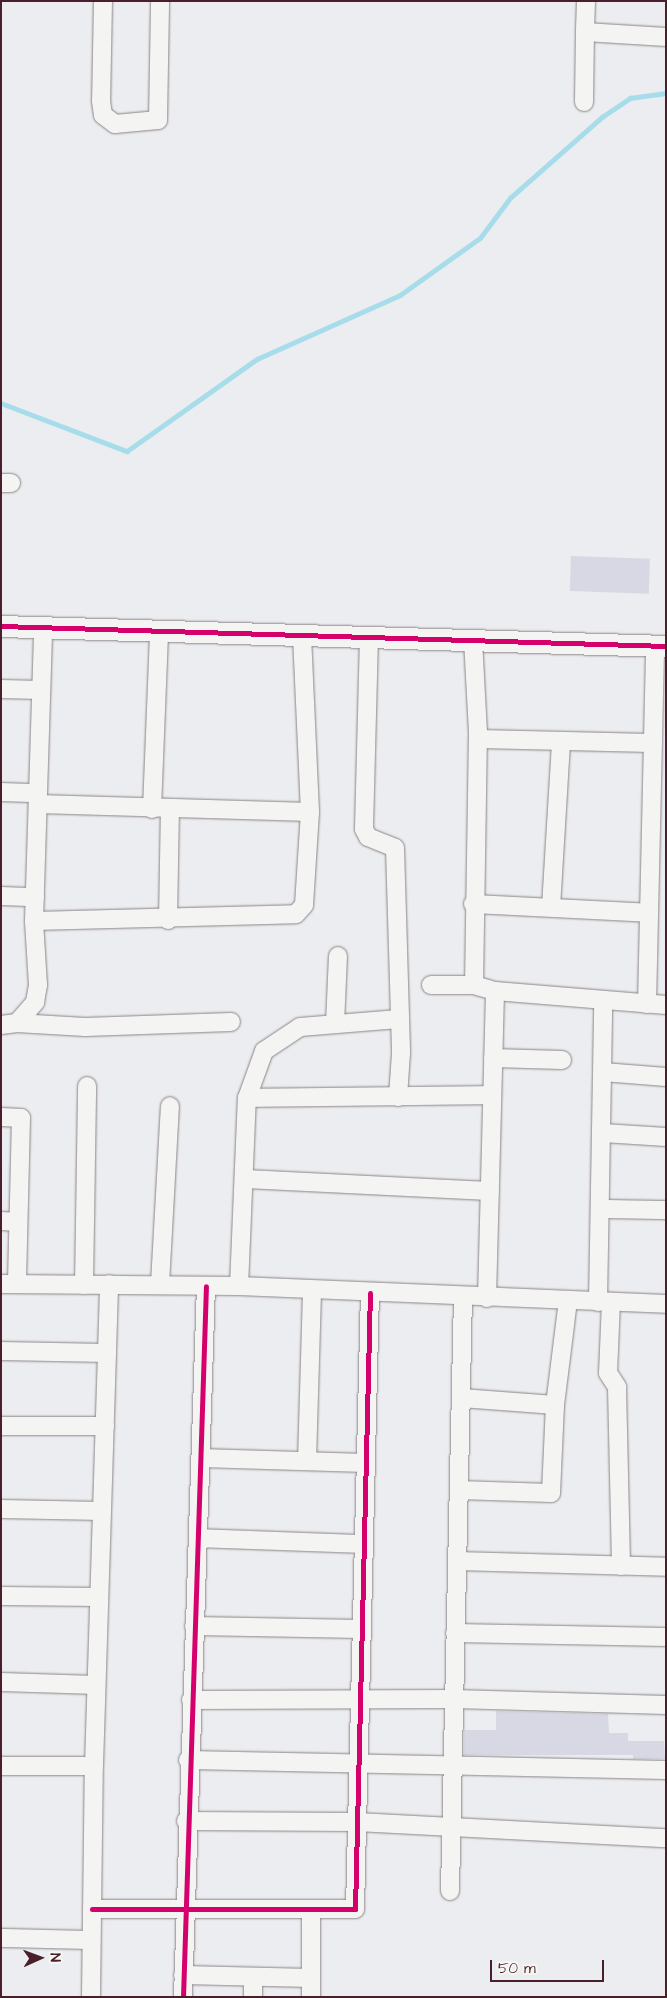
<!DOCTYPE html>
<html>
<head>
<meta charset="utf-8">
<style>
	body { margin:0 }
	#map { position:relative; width:667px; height:1998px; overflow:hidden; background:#ecedf0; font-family:"Architects Daughter",sans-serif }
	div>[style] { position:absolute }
	.stream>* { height:4.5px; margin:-2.25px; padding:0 2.25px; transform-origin:2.25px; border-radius:2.25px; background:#a7ddea }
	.building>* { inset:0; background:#d7d8e3; transform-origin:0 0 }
	.roads { filter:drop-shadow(0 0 1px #8b8387) drop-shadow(0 0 1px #8b8387) }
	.minor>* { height:18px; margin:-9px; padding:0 9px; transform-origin:9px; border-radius:9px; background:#f4f4f3 }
	.tertiary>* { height:21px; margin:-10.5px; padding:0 10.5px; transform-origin:10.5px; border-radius:10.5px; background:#f4f4f3 }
	.cycleway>* { height:5px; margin:-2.5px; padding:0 2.5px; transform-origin:2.5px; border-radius:2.5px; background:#d6006c }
	span { translate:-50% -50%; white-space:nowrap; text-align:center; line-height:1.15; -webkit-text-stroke:4px #f6f6f2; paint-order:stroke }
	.frame { position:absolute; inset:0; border:2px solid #4a1f2b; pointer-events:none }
	.north { position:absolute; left:15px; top:1933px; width:50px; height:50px; -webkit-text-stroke:4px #f6f6f2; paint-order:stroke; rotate:88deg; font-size:14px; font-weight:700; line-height:20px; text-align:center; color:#4a1f2b }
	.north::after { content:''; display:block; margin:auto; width:18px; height:22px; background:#4a1f2b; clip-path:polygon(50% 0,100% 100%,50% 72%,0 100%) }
	.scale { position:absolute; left:490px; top:1960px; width:114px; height:22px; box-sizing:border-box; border:2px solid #4a1f2b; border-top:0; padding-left:6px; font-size:15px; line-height:18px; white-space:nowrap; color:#4a1f2b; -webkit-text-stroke:4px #f6f6f2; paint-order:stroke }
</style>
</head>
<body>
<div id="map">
	<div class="stream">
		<i style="left:1px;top:403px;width:135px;rotate:20.9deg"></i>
		<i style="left:127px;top:451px;width:159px;rotate:-35.3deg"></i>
		<i style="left:257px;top:359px;width:157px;rotate:-24.1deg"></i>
		<i style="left:400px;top:295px;width:98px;rotate:-35.5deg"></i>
		<i style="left:480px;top:238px;width:50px;rotate:-53.1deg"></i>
		<i style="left:510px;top:198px;width:123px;rotate:-41.4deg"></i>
		<i style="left:602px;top:117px;width:34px;rotate:-34deg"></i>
		<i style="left:630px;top:98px;width:36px;rotate:-8deg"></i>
	</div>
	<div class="building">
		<i style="left:571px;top:556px;width:79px;height:35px;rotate:2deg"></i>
		<i style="clip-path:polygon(496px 1711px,608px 1714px,609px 1733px,628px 1733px,628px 1741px,664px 1741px,665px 1759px,633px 1759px,633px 1755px,464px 1755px,464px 1730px,496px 1730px)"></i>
	</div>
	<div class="roads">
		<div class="minor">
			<i style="left:103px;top:1px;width:100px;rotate:91.1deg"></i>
			<i style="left:101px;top:101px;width:14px;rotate:82deg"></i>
			<i style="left:103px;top:115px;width:15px;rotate:37deg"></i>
			<i style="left:115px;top:124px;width:43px;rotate:-5.3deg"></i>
			<i style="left:158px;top:120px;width:119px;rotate:-89deg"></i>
			<i style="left:586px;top:1px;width:31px;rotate:92deg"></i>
			<i style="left:585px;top:32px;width:81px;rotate:3.5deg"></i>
			<i style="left:584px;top:102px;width:70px;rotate:-89.2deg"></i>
			<i style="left:1px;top:483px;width:10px"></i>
			<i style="left:369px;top:637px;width:192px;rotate:91.5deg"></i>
			<i style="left:364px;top:829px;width:9px;rotate:63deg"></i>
			<i style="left:368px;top:837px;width:29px;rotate:22deg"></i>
			<i style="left:395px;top:848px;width:205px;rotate:88.3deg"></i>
			<i style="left:401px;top:1053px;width:44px;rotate:93.9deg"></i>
			<i style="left:473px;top:640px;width:92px;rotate:86.9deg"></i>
			<i style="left:478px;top:732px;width:253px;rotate:90.9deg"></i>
			<i style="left:474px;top:985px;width:22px;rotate:16deg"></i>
			<i style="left:495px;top:991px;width:172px;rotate:4.7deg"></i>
			<i style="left:1px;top:689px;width:40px;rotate:1.4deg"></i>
			<i style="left:478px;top:739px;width:175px;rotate:1.3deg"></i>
			<i style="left:1px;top:792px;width:37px;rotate:2deg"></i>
			<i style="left:38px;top:804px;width:272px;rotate:1.7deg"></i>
			<i style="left:152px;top:809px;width:178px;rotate:-87.7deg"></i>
			<i style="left:1px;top:896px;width:34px;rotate:2deg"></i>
			<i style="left:473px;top:904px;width:176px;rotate:2.9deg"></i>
			<i style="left:551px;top:907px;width:165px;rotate:-86.5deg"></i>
			<i style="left:168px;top:920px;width:111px;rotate:-89deg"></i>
			<i style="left:34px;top:921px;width:262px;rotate:-1.5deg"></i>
			<i style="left:296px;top:914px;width:12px;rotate:-48deg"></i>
			<i style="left:304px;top:905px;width:93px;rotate:-86.3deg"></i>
			<i style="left:310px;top:812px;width:177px;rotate:-92.6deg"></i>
			<i style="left:431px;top:985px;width:43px"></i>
			<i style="left:647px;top:1004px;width:358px;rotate:-88.7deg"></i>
			<i style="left:17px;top:1023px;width:68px;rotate:3.4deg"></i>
			<i style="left:85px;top:1027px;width:146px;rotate:-2deg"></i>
			<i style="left:335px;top:1024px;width:68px;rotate:-87.5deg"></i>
			<i style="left:1px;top:1025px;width:16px;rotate:-7deg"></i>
			<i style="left:17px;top:1023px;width:28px;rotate:-49deg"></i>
			<i style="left:35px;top:1002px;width:17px;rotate:-80deg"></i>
			<i style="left:38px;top:985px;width:64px;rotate:-93.6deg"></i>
			<i style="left:34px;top:921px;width:294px;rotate:-88.2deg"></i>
			<i style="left:493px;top:1058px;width:69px;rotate:1.7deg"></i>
			<i style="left:603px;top:1072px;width:63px;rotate:4.5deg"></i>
			<i style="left:247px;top:1098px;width:245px;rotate:-0.7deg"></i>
			<i style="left:1px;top:1117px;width:20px;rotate:3deg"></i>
			<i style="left:21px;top:1118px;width:166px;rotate:91.4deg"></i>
			<i style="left:603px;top:1133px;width:63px;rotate:3.6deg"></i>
			<i style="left:245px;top:1179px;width:245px;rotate:2.8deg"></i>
			<i style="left:602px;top:1209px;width:64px;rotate:0.9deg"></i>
			<i style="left:1px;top:1221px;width:17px;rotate:3deg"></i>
			<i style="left:1px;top:1284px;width:238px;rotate:0.5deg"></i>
			<i style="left:239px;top:1286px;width:427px;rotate:2.4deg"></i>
			<i style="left:160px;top:1284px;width:178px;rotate:-86.8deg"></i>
			<i style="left:84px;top:1285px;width:199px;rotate:-89.1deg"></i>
			<i style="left:239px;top:1286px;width:188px;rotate:-87.6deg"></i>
			<i style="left:247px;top:1098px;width:50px;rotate:-70.1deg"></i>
			<i style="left:264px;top:1051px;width:43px;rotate:-33.7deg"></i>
			<i style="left:300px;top:1027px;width:99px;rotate:-4.6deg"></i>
			<i style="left:487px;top:1298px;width:307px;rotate:-88.5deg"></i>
			<i style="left:598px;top:1302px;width:300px;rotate:-89deg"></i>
			<i style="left:611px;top:1302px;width:71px;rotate:92.4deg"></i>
			<i style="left:608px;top:1373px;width:17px;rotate:57deg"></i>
			<i style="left:617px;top:1387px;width:179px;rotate:88.7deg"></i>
			<i style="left:1px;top:1351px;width:106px;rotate:1.1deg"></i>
			<i style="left:555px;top:1405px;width:105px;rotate:-82.9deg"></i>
			<i style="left:1px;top:1426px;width:104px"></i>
			<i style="left:201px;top:1458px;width:164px;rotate:1.7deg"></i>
			<i style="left:307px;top:1461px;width:171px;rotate:-88.3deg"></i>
			<i style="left:459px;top:1490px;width:92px;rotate:1.9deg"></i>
			<i style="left:551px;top:1493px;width:88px;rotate:-87.4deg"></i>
			<i style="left:555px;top:1405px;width:94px;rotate:-175.7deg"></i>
			<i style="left:1px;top:1509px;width:101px;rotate:1.1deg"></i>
			<i style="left:198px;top:1538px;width:165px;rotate:2.1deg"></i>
			<i style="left:457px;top:1561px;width:209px;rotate:1.6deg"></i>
			<i style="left:1px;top:1596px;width:98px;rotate:0.6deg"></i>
			<i style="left:194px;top:1626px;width:167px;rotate:1deg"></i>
			<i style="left:455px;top:1633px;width:211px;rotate:1.1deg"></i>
			<i style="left:1px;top:1682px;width:95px;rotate:1.8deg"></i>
			<i style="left:191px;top:1700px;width:263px;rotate:-0.2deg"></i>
			<i style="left:454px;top:1699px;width:212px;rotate:1.6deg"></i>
			<i style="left:188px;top:1760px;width:478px;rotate:1.2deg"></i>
			<i style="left:1px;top:1766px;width:93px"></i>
			<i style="left:94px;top:1766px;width:482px;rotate:-88.2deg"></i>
			<i style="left:186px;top:1821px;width:171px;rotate:0.3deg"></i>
			<i style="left:357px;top:1822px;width:309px;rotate:3deg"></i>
			<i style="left:450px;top:1891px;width:594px;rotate:-88.75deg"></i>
			<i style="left:92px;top:1909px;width:263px"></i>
			<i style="left:355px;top:1909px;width:616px;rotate:-88.61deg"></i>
			<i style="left:1px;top:1938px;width:90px;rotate:1.3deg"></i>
			<i style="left:183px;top:1975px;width:128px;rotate:1.3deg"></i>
			<i style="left:91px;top:1997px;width:231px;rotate:-89.3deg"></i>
			<i style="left:183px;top:1997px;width:711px;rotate:-88.15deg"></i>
			<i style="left:253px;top:1997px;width:17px;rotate:-90deg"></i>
			<i style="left:311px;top:1997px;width:88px;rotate:-90deg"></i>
		</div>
		<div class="tertiary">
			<i style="left:1px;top:626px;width:665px;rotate:1.72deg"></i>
		</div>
	</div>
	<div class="cycleway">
		<i style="left:1px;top:626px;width:665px;rotate:1.72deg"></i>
		<i style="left:92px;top:1909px;width:263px"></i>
		<i style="left:355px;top:1909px;width:616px;rotate:-88.61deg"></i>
		<i style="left:183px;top:1997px;width:711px;rotate:-88.15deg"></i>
	</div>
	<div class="frame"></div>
	<div class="north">N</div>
	<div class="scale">50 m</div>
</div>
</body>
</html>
